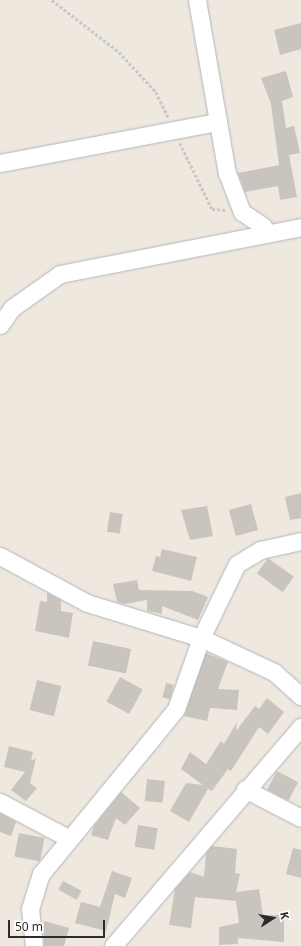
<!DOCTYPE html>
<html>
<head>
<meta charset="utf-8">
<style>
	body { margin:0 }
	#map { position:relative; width:301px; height:946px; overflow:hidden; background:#eee8df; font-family:"Noto Sans",sans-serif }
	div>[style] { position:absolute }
	.building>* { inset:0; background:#c9c5be; transform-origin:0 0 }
	.path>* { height:2.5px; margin-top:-1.25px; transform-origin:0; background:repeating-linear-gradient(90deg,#c8c8c8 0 3px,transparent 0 5px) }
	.roads { filter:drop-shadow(0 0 1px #b2b5bf) drop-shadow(0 0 1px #b2b5bf) }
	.minor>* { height:17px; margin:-8.5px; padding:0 8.5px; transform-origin:8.5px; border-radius:8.5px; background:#fff }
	span { translate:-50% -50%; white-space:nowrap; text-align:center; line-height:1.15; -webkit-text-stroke:3px #fff; paint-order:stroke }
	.north { position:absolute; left:253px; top:898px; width:40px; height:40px; -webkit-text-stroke:3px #fff; paint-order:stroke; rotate:78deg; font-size:11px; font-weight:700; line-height:16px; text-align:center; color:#2c2c2c }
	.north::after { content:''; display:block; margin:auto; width:14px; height:18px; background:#2c2c2c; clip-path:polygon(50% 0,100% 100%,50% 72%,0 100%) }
	.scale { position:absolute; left:8px; top:920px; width:97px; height:18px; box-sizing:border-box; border:2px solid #2c2c2c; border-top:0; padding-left:5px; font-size:12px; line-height:14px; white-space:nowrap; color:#2c2c2c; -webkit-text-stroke:3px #fff; paint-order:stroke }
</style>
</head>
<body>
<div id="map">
	<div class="building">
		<i style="clip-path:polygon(301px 23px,301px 49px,280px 55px,274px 30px)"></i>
		<i style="clip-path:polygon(286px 71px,293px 97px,282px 101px,286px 128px,294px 126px,300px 153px,289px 155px,297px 197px,280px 200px,278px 186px,245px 192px,238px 173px,279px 165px,271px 104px,261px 78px)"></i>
		<i style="clip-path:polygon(301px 493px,301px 518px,290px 520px,285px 497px)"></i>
		<i style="left:251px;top:504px;width:27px;height:23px;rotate:75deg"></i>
		<i style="clip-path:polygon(207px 506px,213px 536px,190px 540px,181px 510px)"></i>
		<i style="left:110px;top:512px;width:13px;height:20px;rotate:9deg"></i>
		<i style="clip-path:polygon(162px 549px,197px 557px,191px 581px,152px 571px,156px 556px,160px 557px)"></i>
		<i style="left:268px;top:558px;width:32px;height:19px;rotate:36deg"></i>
		<i style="clip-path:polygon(137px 580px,139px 590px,192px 591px,208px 597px,198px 620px,162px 606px,162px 614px,147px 611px,147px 600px,125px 604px,117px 602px,113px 584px)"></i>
		<i style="clip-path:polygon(47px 593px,61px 600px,61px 611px,73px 613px,69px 638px,35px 631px,40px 601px,47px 602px)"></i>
		<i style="left:93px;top:641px;width:39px;height:25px;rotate:12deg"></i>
		<i style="clip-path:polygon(206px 653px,228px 662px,218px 689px,239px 690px,237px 710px,210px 708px,207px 721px,184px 716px)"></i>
		<i style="left:120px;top:677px;width:26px;height:28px;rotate:29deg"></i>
		<i style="left:37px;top:680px;width:25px;height:31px;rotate:14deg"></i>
		<i style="left:166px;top:683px;width:8px;height:15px;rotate:14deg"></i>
		<i style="clip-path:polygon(267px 698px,284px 712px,268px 734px,259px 727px,231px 771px,228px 769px,212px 791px,208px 789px,189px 822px,170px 811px,186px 783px,203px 785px,181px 769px,190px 752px,206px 764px,221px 741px,224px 744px,237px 722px,236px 731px,255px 706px,259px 709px)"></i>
		<i style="clip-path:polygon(9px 746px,33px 752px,31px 761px,36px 758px,30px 783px,37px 788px,26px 801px,11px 790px,25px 772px,4px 767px)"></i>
		<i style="left:277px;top:771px;width:24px;height:21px;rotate:28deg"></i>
		<i style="left:147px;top:779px;width:18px;height:22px;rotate:6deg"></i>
		<i style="clip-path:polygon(121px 792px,140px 808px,125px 825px,116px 818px,108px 840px,91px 835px,94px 826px)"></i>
		<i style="clip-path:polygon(0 813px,16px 822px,11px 836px,0 832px)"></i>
		<i style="left:138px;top:825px;width:20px;height:22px;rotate:9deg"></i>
		<i style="left:19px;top:833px;width:26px;height:24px;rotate:11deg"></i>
		<i style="clip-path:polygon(212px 846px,237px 849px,235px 873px,240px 874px,236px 892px,259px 889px,263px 915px,284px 915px,284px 942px,238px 938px,238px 944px,219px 945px,219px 927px,239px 923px,236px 901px,195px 897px,191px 928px,169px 925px,175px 889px,190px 872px,204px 877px,206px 853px)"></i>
		<i style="clip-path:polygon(293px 848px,301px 850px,301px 878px,286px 874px)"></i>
		<i style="clip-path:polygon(112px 871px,132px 878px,125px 898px,115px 894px,106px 931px,75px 923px,81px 902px,100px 907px)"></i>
		<i style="left:63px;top:881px;width:21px;height:10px;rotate:28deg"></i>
		<i style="clip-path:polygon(44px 921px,69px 928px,64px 946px,44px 946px)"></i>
	</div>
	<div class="path">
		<i style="left:52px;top:0;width:85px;rotate:37.8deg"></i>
		<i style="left:119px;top:52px;width:54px;rotate:47.2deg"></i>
		<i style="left:156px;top:92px;width:28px;rotate:64deg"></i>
		<i style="left:180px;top:143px;width:73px;rotate:64.1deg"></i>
		<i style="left:212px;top:209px;width:14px;rotate:4deg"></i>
	</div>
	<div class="roads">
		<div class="minor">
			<i style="left:197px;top:0;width:176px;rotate:80.2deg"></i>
			<i style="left:227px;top:173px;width:42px;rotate:69deg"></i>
			<i style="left:242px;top:212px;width:25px;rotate:34deg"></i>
			<i style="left:263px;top:226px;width:9px;rotate:58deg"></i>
			<i style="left:0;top:163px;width:222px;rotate:-10.7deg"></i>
			<i style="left:0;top:325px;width:21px;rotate:-55deg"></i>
			<i style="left:12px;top:308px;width:59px;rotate:-35.3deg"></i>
			<i style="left:60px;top:274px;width:246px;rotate:-11deg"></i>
			<i style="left:0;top:556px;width:99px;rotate:28.4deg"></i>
			<i style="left:87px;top:603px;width:119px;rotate:17.1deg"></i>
			<i style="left:201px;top:638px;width:81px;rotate:25deg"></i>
			<i style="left:274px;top:672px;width:36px;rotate:42deg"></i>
			<i style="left:245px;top:789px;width:63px;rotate:27.4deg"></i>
			<i style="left:0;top:802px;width:77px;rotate:27.9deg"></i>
			<i style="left:34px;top:946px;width:37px;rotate:-96deg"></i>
			<i style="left:30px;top:909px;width:37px;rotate:-73deg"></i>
			<i style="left:41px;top:874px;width:213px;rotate:-50.7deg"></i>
			<i style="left:176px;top:709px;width:75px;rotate:-70.6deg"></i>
			<i style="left:201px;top:638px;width:82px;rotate:-64.1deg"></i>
			<i style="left:237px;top:564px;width:27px;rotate:-31deg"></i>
			<i style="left:260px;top:550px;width:42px;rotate:-12.4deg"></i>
			<i style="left:113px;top:946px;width:289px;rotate:-49.4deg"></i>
		</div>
	</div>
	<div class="north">K</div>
	<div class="scale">50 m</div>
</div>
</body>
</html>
